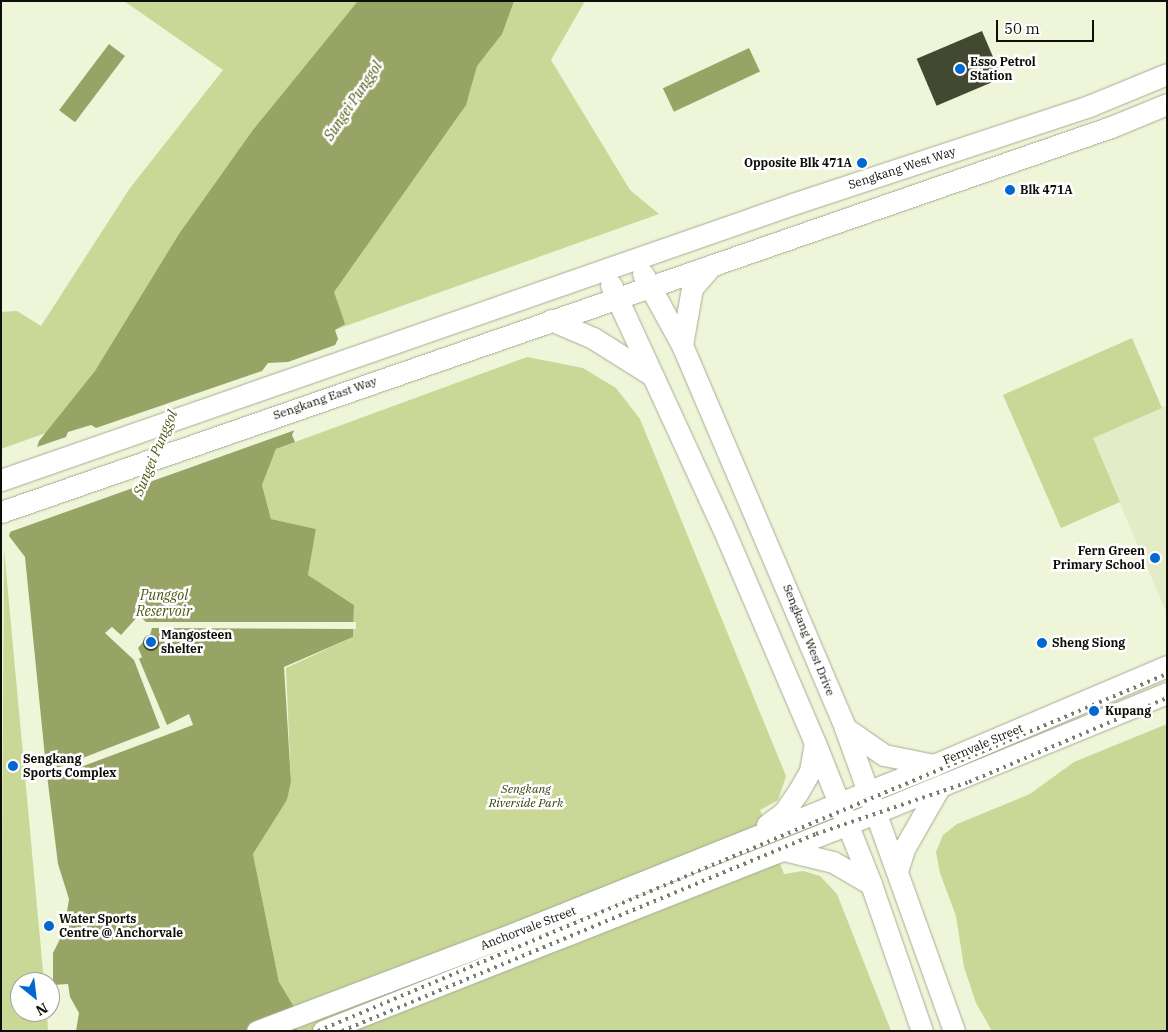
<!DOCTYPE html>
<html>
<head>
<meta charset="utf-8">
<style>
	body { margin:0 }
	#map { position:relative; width:1168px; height:1032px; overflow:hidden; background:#eff5d9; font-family:"IBM Plex Serif",serif }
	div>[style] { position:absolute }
	.built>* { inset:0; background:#e3ebc7 }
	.green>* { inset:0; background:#c9d797 }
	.water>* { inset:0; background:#98a466; transform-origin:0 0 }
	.pier>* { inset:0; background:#eff5d9 }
	.building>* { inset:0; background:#434830; transform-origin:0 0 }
	.round { border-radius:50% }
	.roads { filter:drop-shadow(0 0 1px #a5ac91) drop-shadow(0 0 1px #a5ac91) }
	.secondary>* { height:21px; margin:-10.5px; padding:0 10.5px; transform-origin:10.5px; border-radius:10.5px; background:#fff }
	.rail>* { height:4px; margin-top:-2px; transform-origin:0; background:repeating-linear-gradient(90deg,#797d6b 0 2.5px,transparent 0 7.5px) }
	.dots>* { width:14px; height:14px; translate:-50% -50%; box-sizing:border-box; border:2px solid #fff; border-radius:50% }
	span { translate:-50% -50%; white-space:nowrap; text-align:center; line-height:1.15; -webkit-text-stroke:5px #fff; paint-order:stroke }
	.poi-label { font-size:12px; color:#0e1007; font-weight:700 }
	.left { translate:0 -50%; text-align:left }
	.right { translate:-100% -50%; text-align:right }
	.street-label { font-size:12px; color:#0e1007 }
	.park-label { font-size:12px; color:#373e0e; font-style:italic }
	.water-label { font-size:14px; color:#4e5811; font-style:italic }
	.frame { position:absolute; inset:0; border:2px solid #0e1007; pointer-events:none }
	.north { position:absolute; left:10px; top:972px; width:50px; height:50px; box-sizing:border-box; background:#fff; border:1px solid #9f9f9c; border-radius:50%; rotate:151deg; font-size:14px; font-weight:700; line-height:20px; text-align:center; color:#0e1007 }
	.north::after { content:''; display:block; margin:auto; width:18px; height:22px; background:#0068d0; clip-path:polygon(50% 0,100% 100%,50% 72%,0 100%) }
	.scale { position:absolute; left:996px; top:20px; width:98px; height:22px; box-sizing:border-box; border:2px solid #0e1007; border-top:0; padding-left:6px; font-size:15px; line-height:18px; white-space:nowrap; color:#0e1007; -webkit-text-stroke:4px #fff; paint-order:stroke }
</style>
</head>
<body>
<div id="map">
	<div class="built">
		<i style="clip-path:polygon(1167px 405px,1167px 614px,1092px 438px)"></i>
	</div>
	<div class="green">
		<i style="clip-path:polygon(124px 1px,585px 1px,551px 60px,630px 190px,659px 214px,1px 449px,1px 312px,17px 311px,41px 326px,130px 188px,223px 70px)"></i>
		<i style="clip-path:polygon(1132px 338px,1162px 408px,1093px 438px,1120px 502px,1061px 528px,1003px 395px)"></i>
		<i style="clip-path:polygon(527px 357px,583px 368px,616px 388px,640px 419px,786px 776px,778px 800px,760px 810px,784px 874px,803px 871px,820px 876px,837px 894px,891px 1031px,297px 1031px,293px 1005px,279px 982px,253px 854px,287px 800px,291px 782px,286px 668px,353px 637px,354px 605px,308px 575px,316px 529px,271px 519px,262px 485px,276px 449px)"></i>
		<i style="clip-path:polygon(4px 549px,44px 982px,20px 982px,20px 1012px,47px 1012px,48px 1031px,1px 1031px)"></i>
		<i style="clip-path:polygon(1167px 724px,1167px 1031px,992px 1031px,976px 1003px,964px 967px,956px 916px,940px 873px,936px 852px,943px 835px,957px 824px,1030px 794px,1074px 762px)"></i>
	</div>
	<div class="water">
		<i style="clip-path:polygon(358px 1px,514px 1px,502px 34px,477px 66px,466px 105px,334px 292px,345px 324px,335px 330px,338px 339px,292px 435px,295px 442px,276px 449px,262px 485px,271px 519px,316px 529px,308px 575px,354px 605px,353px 637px,284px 667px,291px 782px,287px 800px,253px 854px,279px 982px,293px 1005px,297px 1031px,76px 1031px,79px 1013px,70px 997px,68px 984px,53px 985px,53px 953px,64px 931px,69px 899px,58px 864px,46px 767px,25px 557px,9px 536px,39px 441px,95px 371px,179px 234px,253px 130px)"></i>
		<i style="left:109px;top:44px;width:20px;height:83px;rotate:37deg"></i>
		<i style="left:749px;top:48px;width:26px;height:95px;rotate:65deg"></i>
	</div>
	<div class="pier">
		<i style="clip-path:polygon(338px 344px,298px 429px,7px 533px,34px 448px,66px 437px,68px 432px,91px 425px,96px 428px,262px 371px,268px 363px,288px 362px)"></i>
		<i style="clip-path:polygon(139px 615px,146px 622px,356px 622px,356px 629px,152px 628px,150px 635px,157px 639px,157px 646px,149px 650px,143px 642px,138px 648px,142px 657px,139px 659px,167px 725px,189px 714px,193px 725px,46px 780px,44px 773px,160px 728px,134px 660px,105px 633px,112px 627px,121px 635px)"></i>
	</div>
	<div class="building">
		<i style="left:982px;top:31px;width:51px;height:71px;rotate:67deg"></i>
		<i class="round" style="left:143px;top:635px;width:16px;height:16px"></i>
	</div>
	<div class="roads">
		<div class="secondary">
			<i style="left:643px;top:274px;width:81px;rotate:61.2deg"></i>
			<i style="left:682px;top:345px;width:416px;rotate:66.9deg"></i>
			<i style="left:845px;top:728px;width:322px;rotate:70.2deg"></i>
			<i style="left:611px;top:285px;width:265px;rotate:65.3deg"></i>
			<i style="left:722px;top:526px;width:236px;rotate:66.8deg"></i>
			<i style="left:815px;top:743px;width:152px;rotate:68.3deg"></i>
			<i style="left:871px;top:884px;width:156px;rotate:70.9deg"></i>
			<i style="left:551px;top:320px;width:46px;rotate:23.2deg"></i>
			<i style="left:593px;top:338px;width:71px;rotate:32.3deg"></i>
			<i style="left:682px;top:345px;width:58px;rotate:-80deg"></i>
			<i style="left:692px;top:288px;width:30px;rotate:-49deg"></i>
			<i style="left:1px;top:480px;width:839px;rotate:-19.21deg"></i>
			<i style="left:793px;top:204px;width:312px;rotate:-18.3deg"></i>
			<i style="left:1089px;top:106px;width:84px;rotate:-22.3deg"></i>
			<i style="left:1px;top:512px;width:1175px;rotate:-19.13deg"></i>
			<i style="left:1111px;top:127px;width:61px;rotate:-22.3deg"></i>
			<i style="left:845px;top:728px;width:47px;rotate:34.7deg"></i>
			<i style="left:884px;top:755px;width:51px;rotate:11.3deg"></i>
			<i style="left:767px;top:825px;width:21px;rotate:-37deg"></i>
			<i style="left:784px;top:812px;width:24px;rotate:-55deg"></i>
			<i style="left:798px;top:792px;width:24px;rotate:-60deg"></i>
			<i style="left:810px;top:771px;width:28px;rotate:-80deg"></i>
			<i style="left:784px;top:850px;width:50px;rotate:13.8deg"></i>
			<i style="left:833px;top:862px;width:44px;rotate:30.1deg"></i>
			<i style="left:897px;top:871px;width:25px;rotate:-72deg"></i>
			<i style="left:905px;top:847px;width:70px;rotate:-60.2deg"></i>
			<i style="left:257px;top:1031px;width:281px;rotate:-20.8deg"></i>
			<i style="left:520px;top:931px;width:446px;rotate:-21.8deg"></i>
			<i style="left:934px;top:765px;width:253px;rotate:-23deg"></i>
			<i style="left:323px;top:1031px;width:548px;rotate:-21.51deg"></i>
			<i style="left:833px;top:830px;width:361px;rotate:-22.3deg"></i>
		</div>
	</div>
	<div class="rail">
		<i style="left:318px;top:1031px;width:921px;rotate:-22.81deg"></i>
		<i style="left:342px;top:1031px;width:513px;rotate:-22.57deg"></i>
		<i style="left:816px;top:834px;width:162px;rotate:-18.8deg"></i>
		<i style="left:969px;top:782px;width:215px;rotate:-23deg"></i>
	</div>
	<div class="dots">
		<i style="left:960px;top:69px;background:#0068d0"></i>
		<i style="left:862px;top:163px;background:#0068d0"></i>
		<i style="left:1010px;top:190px;background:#0068d0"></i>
		<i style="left:1155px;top:558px;background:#0068d0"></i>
		<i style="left:151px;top:642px;background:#0068d0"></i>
		<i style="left:1042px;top:643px;background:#0068d0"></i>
		<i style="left:1094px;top:711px;background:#0068d0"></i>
		<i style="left:13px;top:766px;background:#0068d0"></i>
		<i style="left:49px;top:926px;background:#0068d0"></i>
	</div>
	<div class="poi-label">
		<span class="left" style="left:970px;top:69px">Esso Petrol<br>Station</span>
		<span class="right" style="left:852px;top:163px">Opposite Blk 471A</span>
		<span class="left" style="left:1020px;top:190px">Blk 471A</span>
		<span class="right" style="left:1145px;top:558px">Fern Green<br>Primary School</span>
		<span class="left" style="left:161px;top:642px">Mangosteen<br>shelter</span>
		<span class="left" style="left:1052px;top:643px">Sheng Siong</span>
		<span class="left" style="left:1105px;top:711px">Kupang</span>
		<span class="left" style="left:23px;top:766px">Sengkang<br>Sports Complex</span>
		<span class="left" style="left:59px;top:926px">Water Sports<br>Centre @ Anchorvale</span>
	</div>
	<div class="street-label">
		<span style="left:902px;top:168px;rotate:-18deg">Sengkang West Way</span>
		<span style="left:325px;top:398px;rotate:-19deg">Sengkang East Way</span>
		<span style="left:809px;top:640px;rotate:68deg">Sengkang West Drive</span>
		<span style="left:983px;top:744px;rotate:-23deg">Fernvale Street</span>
		<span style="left:528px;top:928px;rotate:-21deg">Anchorvale Street</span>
	</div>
	<div class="park-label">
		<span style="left:526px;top:796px">Sengkang<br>Riverside Park</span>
	</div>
	<div class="water-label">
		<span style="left:353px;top:101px;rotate:-56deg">Sungei Punggol</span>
		<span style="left:155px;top:453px;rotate:-67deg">Sungei Punggol</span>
		<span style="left:164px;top:603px">Punggol<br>Reservoir</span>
	</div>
	<div class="frame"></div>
	<div class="north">N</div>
	<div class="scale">50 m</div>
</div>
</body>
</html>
